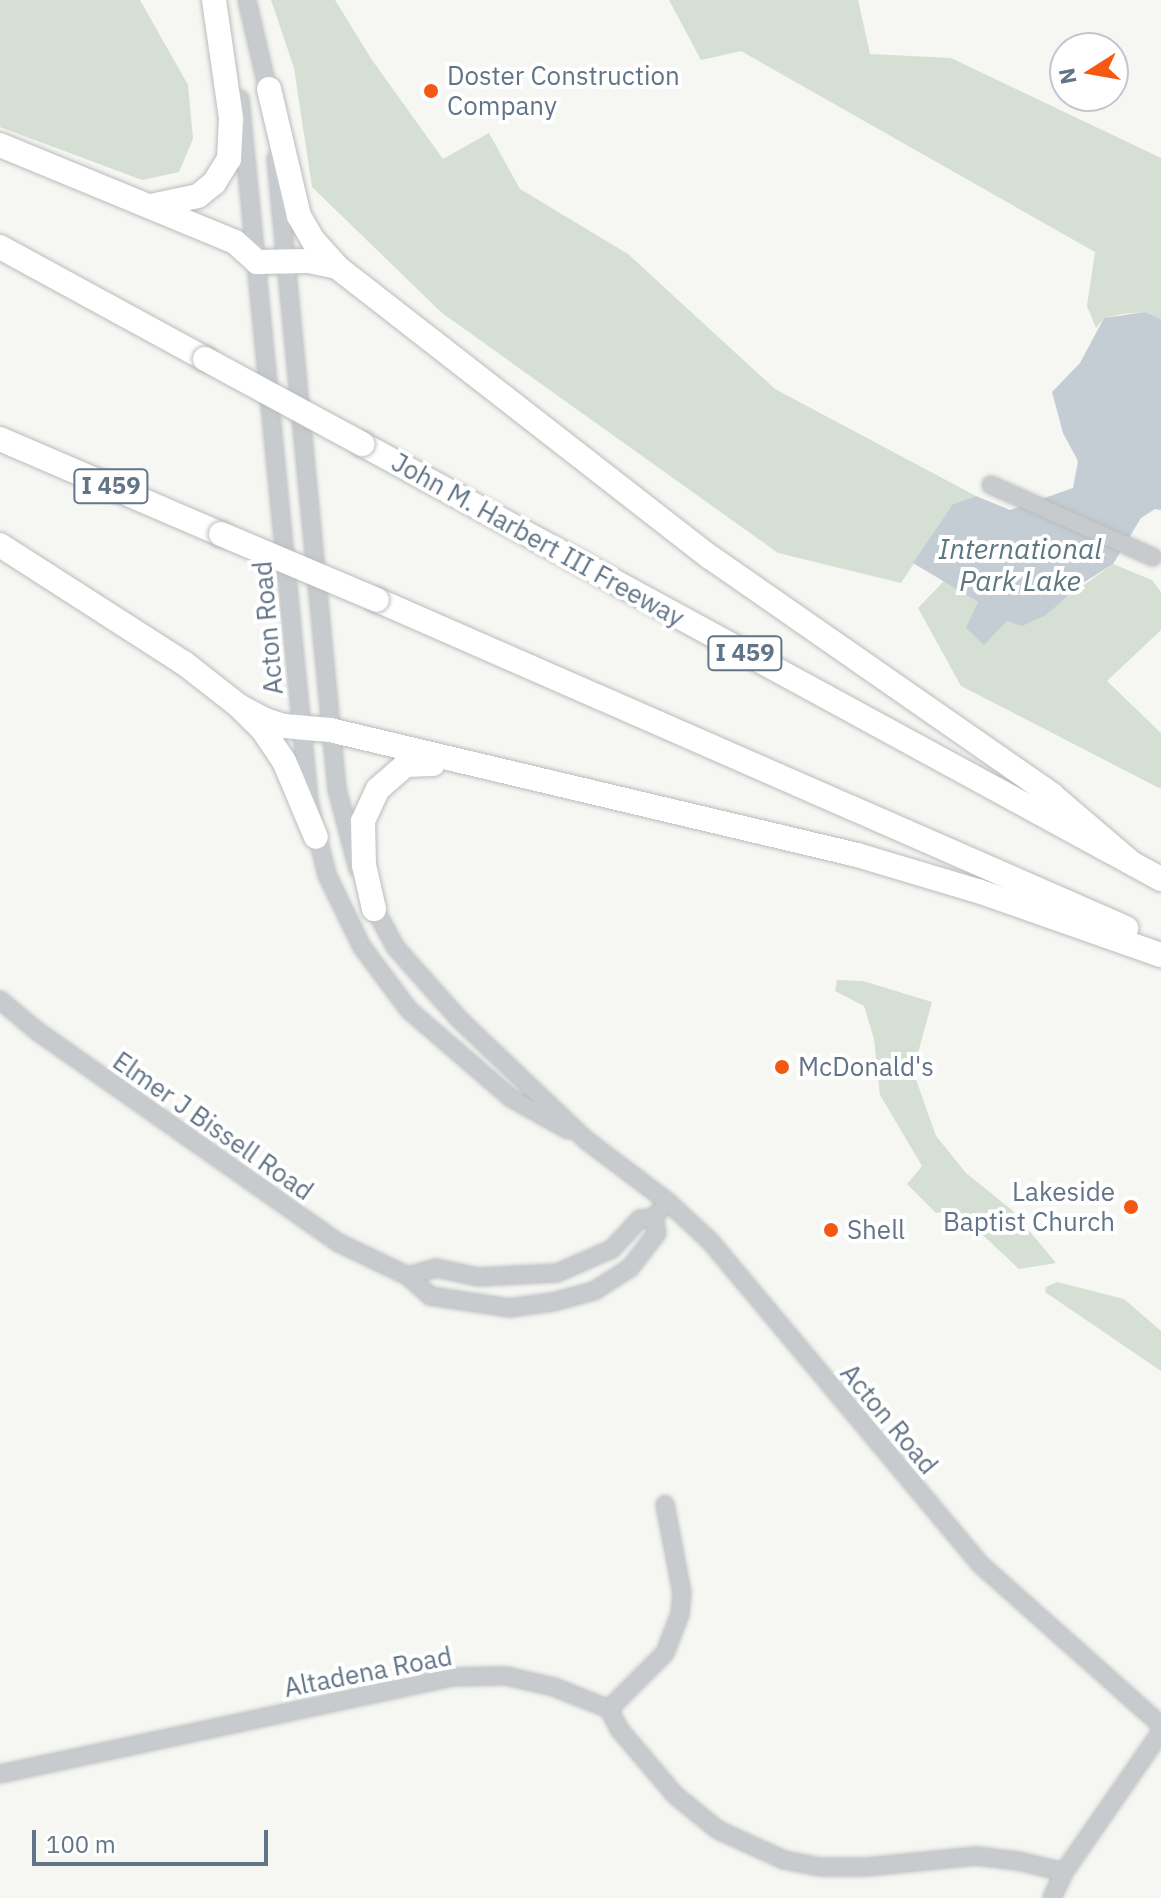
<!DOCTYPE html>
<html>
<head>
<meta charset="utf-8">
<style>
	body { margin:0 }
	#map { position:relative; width:1161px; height:1898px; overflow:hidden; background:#f6f6f2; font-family:"IBM Plex Sans",sans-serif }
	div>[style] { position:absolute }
	.green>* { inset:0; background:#d6dfd3 }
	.water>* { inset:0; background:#c3cdd3 }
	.roads { filter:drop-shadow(0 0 2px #b9bcbf) drop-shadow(0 0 2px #b9bcbf) }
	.minor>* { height:16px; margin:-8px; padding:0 8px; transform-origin:8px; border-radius:8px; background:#c8cbce }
	.highway>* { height:24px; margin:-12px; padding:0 12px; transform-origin:12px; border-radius:12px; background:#fff }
	.bridges { filter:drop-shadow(0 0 2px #b9bcbf) drop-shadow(0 0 2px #b9bcbf) }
	.highway-bridge>* { height:24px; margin:-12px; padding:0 12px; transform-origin:12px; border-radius:12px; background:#fff }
	.dots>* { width:22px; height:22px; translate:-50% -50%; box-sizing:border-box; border:4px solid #fff; border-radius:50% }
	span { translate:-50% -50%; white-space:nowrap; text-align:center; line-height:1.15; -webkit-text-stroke:8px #fff; paint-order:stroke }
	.shield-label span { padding:2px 6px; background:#fff; border:2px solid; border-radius:6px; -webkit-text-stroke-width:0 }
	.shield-label { font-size:24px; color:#627487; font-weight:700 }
	.poi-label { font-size:26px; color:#627487 }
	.left { translate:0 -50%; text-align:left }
	.right { translate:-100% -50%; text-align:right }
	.street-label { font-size:26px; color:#627487 }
	.water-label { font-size:28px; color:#5e7783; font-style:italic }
	.north { position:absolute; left:1049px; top:32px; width:80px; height:80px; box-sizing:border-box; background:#fff; border:2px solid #c0c7cf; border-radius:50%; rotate:259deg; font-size:22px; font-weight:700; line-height:32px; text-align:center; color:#627487 }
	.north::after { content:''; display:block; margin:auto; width:28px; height:36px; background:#f55813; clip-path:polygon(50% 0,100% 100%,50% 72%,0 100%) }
	.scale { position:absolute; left:32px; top:1830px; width:236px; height:36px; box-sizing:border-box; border:4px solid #627487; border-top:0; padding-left:10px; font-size:24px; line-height:28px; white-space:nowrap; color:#627487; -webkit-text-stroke:6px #fff; paint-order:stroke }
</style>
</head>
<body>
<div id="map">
	<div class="green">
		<i style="clip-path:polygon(0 0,140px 0,188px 85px,193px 139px,179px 172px,142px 180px,0 127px)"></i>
		<i style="clip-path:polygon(271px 0,335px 0,372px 60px,443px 159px,489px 133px,520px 189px,628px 254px,775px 389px,976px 496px,953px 504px,901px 583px,778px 553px,442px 313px,312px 187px,294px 68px)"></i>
		<i style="clip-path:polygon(669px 0,858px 0,870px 54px,951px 58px,1161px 158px,1161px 319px,1145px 312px,1122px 314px,1104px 318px,1096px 328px,1087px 306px,1095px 252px,741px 51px,701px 60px)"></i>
		<i style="clip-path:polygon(1113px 564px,1152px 580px,1161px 592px,1161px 630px,1107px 681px,1161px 733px,1161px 789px,961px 686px,918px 608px,944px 581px,1008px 620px,1066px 598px)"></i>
		<i style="clip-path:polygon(837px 980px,863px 981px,932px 1002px,913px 1071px,936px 1136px,966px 1173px,1012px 1210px,1056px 1263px,1019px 1269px,955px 1209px,936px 1213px,907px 1184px,922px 1166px,880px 1095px,874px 1039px,864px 1006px,835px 991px)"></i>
		<i style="clip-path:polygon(1057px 1282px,1124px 1299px,1161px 1331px,1161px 1371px,1045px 1292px,1046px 1287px)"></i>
	</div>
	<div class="water">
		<i style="clip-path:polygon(1145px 312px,1161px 319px,1161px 510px,1155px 509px,1141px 518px,1113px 564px,1083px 583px,1046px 615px,1022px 626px,1007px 621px,984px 645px,966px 628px,978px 602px,913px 563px,953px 504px,976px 496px,1010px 510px,1073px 488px,1078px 461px,1063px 433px,1052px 392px,1080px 363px,1104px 318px)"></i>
	</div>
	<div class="roads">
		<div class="minor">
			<i style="left:247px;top:0;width:102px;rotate:76.9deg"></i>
			<i style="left:240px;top:99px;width:705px;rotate:84.39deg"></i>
			<i style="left:309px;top:801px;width:76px;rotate:76.3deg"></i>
			<i style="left:327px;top:875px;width:80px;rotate:64.1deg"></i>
			<i style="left:362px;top:947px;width:79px;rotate:53.3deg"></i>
			<i style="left:409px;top:1010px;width:135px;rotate:40.8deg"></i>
			<i style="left:511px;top:1098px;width:65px;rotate:29.3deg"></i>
			<i style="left:276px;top:158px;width:634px;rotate:84.48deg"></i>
			<i style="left:337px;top:789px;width:83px;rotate:75.3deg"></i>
			<i style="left:991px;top:485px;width:177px;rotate:24deg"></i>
			<i style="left:371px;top:902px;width:52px;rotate:61.5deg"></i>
			<i style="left:396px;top:948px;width:95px;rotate:48.4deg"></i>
			<i style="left:459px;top:1019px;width:175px;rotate:43.6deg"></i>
			<i style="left:586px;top:1140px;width:103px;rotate:37.1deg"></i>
			<i style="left:668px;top:1202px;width:57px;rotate:42.9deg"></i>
			<i style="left:710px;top:1241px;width:420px;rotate:50.1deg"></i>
			<i style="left:979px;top:1563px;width:244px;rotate:41.7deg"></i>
			<i style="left:0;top:1000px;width:48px;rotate:40deg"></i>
			<i style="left:37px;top:1031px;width:369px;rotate:35.1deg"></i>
			<i style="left:339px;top:1243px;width:76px;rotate:25.6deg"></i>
			<i style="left:408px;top:1276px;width:30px;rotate:42deg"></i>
			<i style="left:430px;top:1296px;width:80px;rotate:8.6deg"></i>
			<i style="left:509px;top:1308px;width:44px;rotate:-7.8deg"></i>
			<i style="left:553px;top:1302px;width:42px;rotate:-15deg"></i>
			<i style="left:594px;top:1291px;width:43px;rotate:-32.6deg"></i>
			<i style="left:630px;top:1268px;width:44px;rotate:-52.4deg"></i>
			<i style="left:657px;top:1233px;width:15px;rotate:-101deg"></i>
			<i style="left:408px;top:1276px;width:29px;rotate:-16deg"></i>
			<i style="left:436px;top:1268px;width:43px;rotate:12.1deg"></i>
			<i style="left:478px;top:1277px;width:79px;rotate:-2.9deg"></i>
			<i style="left:557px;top:1273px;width:60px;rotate:-23.6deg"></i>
			<i style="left:612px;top:1249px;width:41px;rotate:-47deg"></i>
			<i style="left:640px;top:1219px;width:14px;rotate:-4deg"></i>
			<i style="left:654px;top:1218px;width:9px;rotate:-54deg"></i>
			<i style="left:609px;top:1709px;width:79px;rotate:-45deg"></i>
			<i style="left:665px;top:1653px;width:42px;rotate:-69deg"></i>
			<i style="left:680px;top:1614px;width:21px;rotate:-85deg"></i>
			<i style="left:682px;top:1593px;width:90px;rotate:-100.9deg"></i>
			<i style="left:0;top:1774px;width:464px;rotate:-12.1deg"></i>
			<i style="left:454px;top:1677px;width:52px;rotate:-1.1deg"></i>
			<i style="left:506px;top:1676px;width:49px;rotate:12.9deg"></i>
			<i style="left:554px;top:1687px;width:59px;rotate:21.8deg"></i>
			<i style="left:609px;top:1709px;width:22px;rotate:63deg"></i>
			<i style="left:619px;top:1729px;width:87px;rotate:49.7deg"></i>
			<i style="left:675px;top:1795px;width:55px;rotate:39.1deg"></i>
			<i style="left:718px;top:1830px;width:72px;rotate:24.4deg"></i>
			<i style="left:784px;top:1860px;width:38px;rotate:11deg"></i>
			<i style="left:821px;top:1867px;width:45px"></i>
			<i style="left:866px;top:1867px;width:111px;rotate:-5.7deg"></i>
			<i style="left:976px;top:1856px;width:42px;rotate:6.8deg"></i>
			<i style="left:1018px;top:1861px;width:47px;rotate:13.4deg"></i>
			<i style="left:1052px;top:1898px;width:29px;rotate:-65deg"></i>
			<i style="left:1064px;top:1872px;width:170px;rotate:-55.3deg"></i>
		</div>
		<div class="highway">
			<i style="left:269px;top:89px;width:130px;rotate:76.7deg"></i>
			<i style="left:299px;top:216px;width:28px;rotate:60deg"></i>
			<i style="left:313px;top:240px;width:36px;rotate:48deg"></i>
			<i style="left:337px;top:267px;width:472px;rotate:37.9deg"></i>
			<i style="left:710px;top:557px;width:417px;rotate:34.8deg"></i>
			<i style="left:1052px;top:795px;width:101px;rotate:40.6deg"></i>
			<i style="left:0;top:145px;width:254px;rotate:22.4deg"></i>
			<i style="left:235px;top:242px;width:30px;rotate:42deg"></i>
			<i style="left:257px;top:262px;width:52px;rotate:-1.1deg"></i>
			<i style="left:309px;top:261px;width:29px;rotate:12deg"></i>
			<i style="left:151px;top:206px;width:48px;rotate:-12deg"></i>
			<i style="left:198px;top:196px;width:21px;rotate:-39deg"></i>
			<i style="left:214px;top:183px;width:28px;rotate:-58deg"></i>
			<i style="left:229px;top:159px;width:41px;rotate:-87.2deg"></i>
			<i style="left:231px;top:118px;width:119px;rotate:-98.2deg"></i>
			<i style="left:0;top:247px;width:234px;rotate:28.6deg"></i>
			<i style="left:0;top:439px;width:241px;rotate:23.3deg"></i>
			<i style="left:362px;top:444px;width:910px;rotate:28.57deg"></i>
			<i style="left:0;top:545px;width:219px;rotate:32.7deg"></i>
			<i style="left:184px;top:663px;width:70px;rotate:38deg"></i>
			<i style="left:239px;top:706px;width:34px;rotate:45deg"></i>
			<i style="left:263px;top:730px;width:37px;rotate:56deg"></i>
			<i style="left:284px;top:761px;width:82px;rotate:67.2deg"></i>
			<i style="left:377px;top:600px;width:818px;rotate:23.65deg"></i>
			<i style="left:239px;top:706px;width:30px;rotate:28deg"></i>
			<i style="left:265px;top:720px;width:20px;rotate:18deg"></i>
			<i style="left:284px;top:726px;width:46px;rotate:5deg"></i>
			<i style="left:330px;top:730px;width:542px;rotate:13.34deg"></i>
			<i style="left:857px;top:855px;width:126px;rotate:16.6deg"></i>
			<i style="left:978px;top:891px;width:194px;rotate:19.3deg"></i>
			<i style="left:374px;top:909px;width:45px;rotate:-102.8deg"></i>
			<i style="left:364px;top:865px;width:44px;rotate:-91.3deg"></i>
			<i style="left:363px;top:821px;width:35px;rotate:-65deg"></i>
			<i style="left:378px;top:789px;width:37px;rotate:-41deg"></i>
			<i style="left:406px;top:765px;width:27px;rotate:-2deg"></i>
		</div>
	</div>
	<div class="bridges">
		<div class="highway-bridge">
			<i style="left:205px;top:359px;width:179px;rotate:28.4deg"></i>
			<i style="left:221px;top:534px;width:169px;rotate:22.9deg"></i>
		</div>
	</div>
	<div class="dots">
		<i style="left:431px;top:91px;background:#f55813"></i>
		<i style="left:782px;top:1067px;background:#f55813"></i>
		<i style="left:1131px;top:1207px;background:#f55813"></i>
		<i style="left:831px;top:1230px;background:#f55813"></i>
	</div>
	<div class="shield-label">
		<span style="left:111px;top:486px">I 459</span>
		<span style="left:745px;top:653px">I 459</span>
	</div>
	<div class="poi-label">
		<span class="left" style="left:447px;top:91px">Doster Construction<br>Company</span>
		<span class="left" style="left:798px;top:1067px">McDonald's</span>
		<span class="right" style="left:1115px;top:1207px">Lakeside<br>Baptist Church</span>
		<span class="left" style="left:847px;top:1230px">Shell</span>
	</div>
	<div class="street-label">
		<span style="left:538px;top:540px;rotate:29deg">John M. Harbert III Freeway</span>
		<span style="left:268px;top:628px;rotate:-95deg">Acton Road</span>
		<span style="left:213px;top:1126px;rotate:35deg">Elmer J Bissell Road</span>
		<span style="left:889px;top:1419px;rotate:50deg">Acton Road</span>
		<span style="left:368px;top:1672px;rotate:-11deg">Altadena Road</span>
	</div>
	<div class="water-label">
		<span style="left:1020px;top:565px">International<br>Park Lake</span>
	</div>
	<div class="north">N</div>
	<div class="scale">100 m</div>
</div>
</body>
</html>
